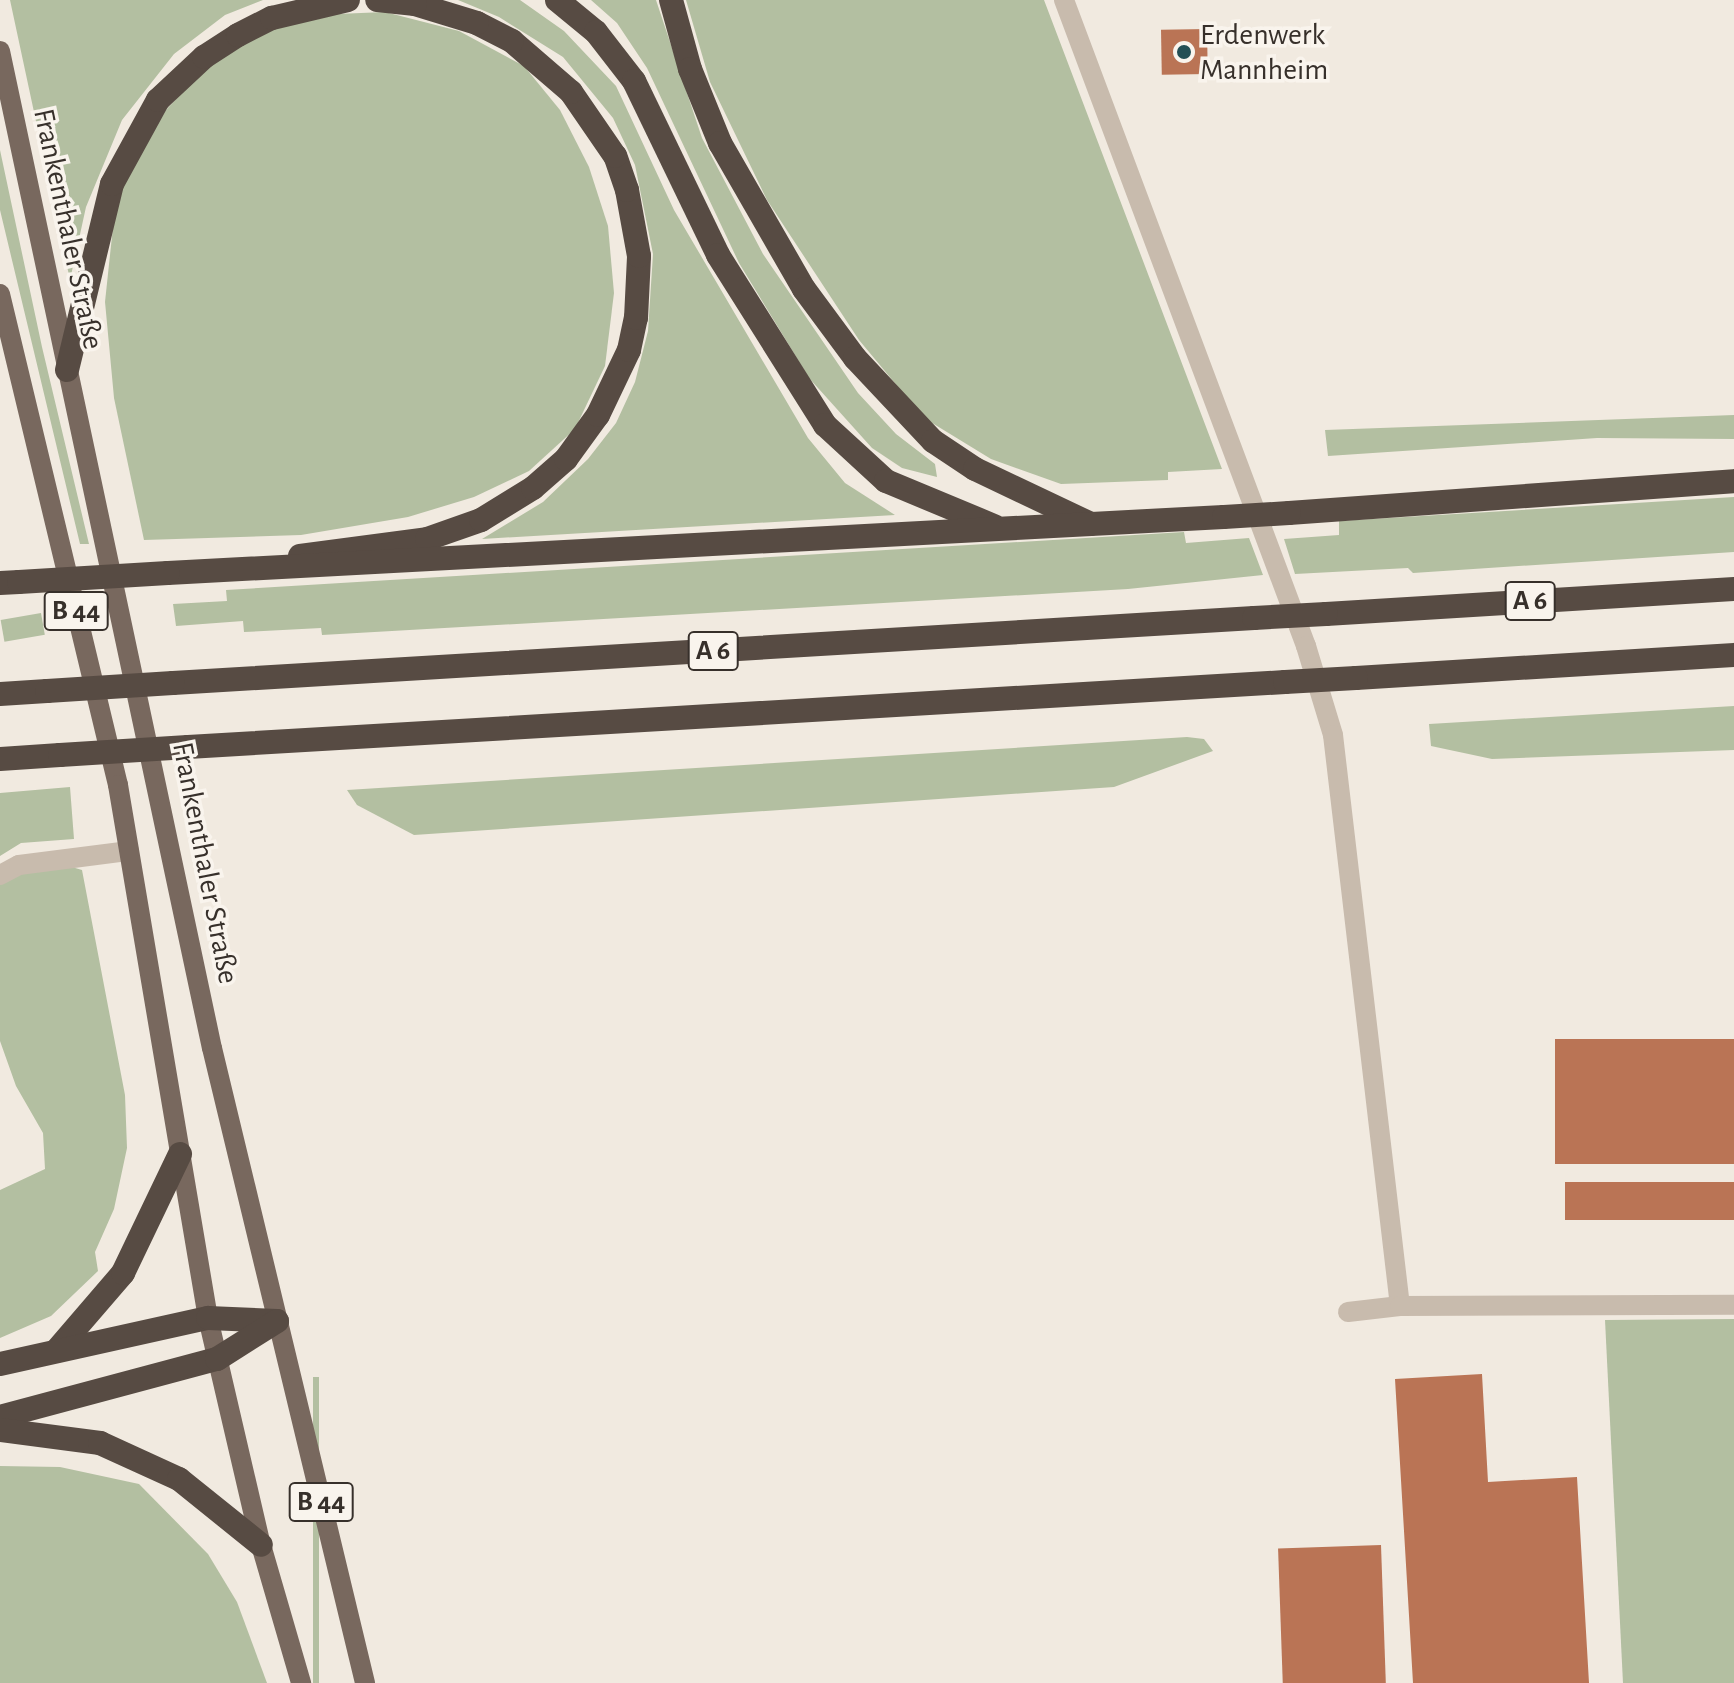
<!DOCTYPE html>
<html>
<head>
<meta charset="utf-8">
<style>
	body { margin:0 }
	#map { position:relative; width:1734px; height:1683px; overflow:hidden; background:#f1eae0; font-family:"Alegreya Sans",sans-serif }
	div>[style] { position:absolute }
	.green>* { inset:0; background:#b3bfa1; transform-origin:0 0 }
	.building>* { inset:0; background:#ba7455; transform-origin:0 0 }
	.minor>* { height:20px; margin:-10px; padding:0 10px; transform-origin:10px; border-radius:10px; background:#c8bbad }
	.major>* { height:20px; margin:-10px; padding:0 10px; transform-origin:10px; border-radius:10px; background:#78685e }
	.highway>* { height:24px; margin:-12px; padding:0 12px; transform-origin:12px; border-radius:12px; background:#574b43 }
	.highway-bridge>* { height:24px; margin:-12px; padding:0 12px; transform-origin:12px; border-radius:12px; background:#574b43 }
	.dots>* { width:22px; height:22px; translate:-50% -50%; box-sizing:border-box; border:4px solid #f9f4ed; border-radius:50% }
	span { translate:-50% -50%; white-space:nowrap; text-align:center; line-height:1.15; -webkit-text-stroke:7px #f9f4ed; paint-order:stroke }
	.shield-label span { padding:2px 6px; background:#f9f4ed; border:2px solid; border-radius:6px; -webkit-text-stroke-width:0 }
	.shield-label { font-size:28px; color:#37302b; font-weight:700 }
	.poi-label { font-size:30px; color:#37302b }
	.left { translate:0 -50%; text-align:left }
	.street-label { font-size:30px; color:#37302b }
</style>
</head>
<body>
<div id="map">
	<div class="green">
		<i style="clip-path:polygon(10px 0,263px 0,225px 15px,174px 54px,122px 120px,86px 207px,70px 280px)"></i>
		<i style="clip-path:polygon(458px 0,520px 0,564px 31px,616px 86px,674px 210px,808px 438px,845px 483px,895px 515px,482px 539px,543px 502px,588px 459px,616px 423px,635px 382px,648px 331px,653px 254px,635px 165px,613px 118px,563px 57px,499px 17px)"></i>
		<i style="clip-path:polygon(591px 0,656px 0,702px 138px,763px 254px,858px 393px,896px 434px,935px 464px,937px 477px,902px 468px,872px 448px,809px 378px,739px 263px,647px 68px,617px 23px)"></i>
		<i style="clip-path:polygon(686px 0,1044px 0,1222px 469px,1168px 472px,1168px 480px,1061px 484px,991px 459px,924px 418px,859px 340px,767px 200px,710px 82px)"></i>
		<i style="clip-path:polygon(385px 12px,459px 31px,524px 66px,560px 110px,589px 167px,608px 226px,614px 293px,605px 366px,575px 429px,529px 471px,474px 497px,408px 517px,301px 535px,144px 540px,114px 398px,105px 302px,115px 208px,130px 168px,160px 116px,210px 64px,257px 29px,313px 15px)"></i>
		<i style="clip-path:polygon(0 150px,42px 347px,89px 544px,80px 544px,0 210px)"></i>
		<i style="clip-path:polygon(1734px 415px,1734px 439px,1597px 438px,1328px 456px,1325px 430px)"></i>
		<i style="clip-path:polygon(1734px 497px,1734px 552px,1413px 573px,1408px 568px,1295px 574px,1284px 539px,1339px 535px,1339px 521px)"></i>
		<i style="clip-path:polygon(1184px 532px,1186px 543px,1249px 538px,1263px 575px,1128px 589px,322px 635px,321px 628px,244px 632px,243px 621px,176px 626px,173px 604px,227px 601px,226px 590px)"></i>
		<i style="left:41px;top:613px;width:22px;height:41px;rotate:80deg"></i>
		<i style="clip-path:polygon(1734px 706px,1734px 750px,1492px 759px,1431px 746px,1429px 724px)"></i>
		<i style="clip-path:polygon(1187px 737px,1204px 739px,1213px 751px,1114px 787px,414px 835px,357px 805px,347px 790px)"></i>
		<i style="clip-path:polygon(70px 787px,74px 839px,21px 843px,0 856px,0 793px)"></i>
		<i style="clip-path:polygon(55px 862px,82px 870px,125px 1095px,127px 1148px,114px 1209px,95px 1252px,98px 1271px,51px 1316px,0 1338px,0 1190px,45px 1169px,43px 1133px,16px 1086px,0 1041px,0 876px)"></i>
		<i style="clip-path:polygon(1734px 1319px,1734px 1683px,1623px 1683px,1605px 1320px)"></i>
		<i style="left:313px;top:1377px;width:6px;height:315px"></i>
		<i style="clip-path:polygon(0 1466px,60px 1467px,139px 1484px,208px 1554px,237px 1602px,267px 1683px,0 1683px)"></i>
	</div>
	<div class="building">
		<i style="left:1207px;top:29px;width:45px;height:46px;rotate:89deg"></i>
		<i style="left:1734px;top:1039px;width:125px;height:179px;rotate:90deg"></i>
		<i style="left:1734px;top:1182px;width:38px;height:169px;rotate:90deg"></i>
		<i style="clip-path:polygon(1482px 1374px,1488px 1482px,1577px 1477px,1589px 1683px,1413px 1683px,1395px 1379px)"></i>
		<i style="left:1381px;top:1545px;width:138px;height:103px;rotate:88deg"></i>
	</div>
	<div class="minor">
		<i style="left:1064px;top:0;width:690px;rotate:69.46deg"></i>
		<i style="left:1306px;top:646px;width:93px;rotate:73.1deg"></i>
		<i style="left:1333px;top:735px;width:575px;rotate:83.31deg"></i>
		<i style="left:0;top:875px;width:21px;rotate:-28deg"></i>
		<i style="left:19px;top:865px;width:111px;rotate:-7.3deg"></i>
		<i style="left:1348px;top:1312px;width:52px;rotate:-6.6deg"></i>
		<i style="left:1400px;top:1306px;width:334px;rotate:-0.2deg"></i>
	</div>
	<div class="major">
		<i style="left:0;top:51px;width:1019px;rotate:78deg"></i>
		<i style="left:212px;top:1048px;width:653px;rotate:76.45deg"></i>
		<i style="left:0;top:294px;width:505px;rotate:76.49deg"></i>
		<i style="left:118px;top:785px;width:541px;rotate:80.42deg"></i>
		<i style="left:208px;top:1318px;width:233px;rotate:76.9deg"></i>
		<i style="left:261px;top:1545px;width:144px;rotate:73.8deg"></i>
	</div>
	<div class="highway">
		<i style="left:557px;top:0;width:50px;rotate:39.4deg"></i>
		<i style="left:596px;top:32px;width:62px;rotate:52.2deg"></i>
		<i style="left:634px;top:81px;width:193px;rotate:64.2deg"></i>
		<i style="left:718px;top:255px;width:201px;rotate:57.8deg"></i>
		<i style="left:825px;top:425px;width:83px;rotate:42.6deg"></i>
		<i style="left:886px;top:481px;width:117px;rotate:22.6deg"></i>
		<i style="left:671px;top:0;width:72px;rotate:74.6deg"></i>
		<i style="left:690px;top:69px;width:80px;rotate:67.9deg"></i>
		<i style="left:720px;top:143px;width:168px;rotate:60.1deg"></i>
		<i style="left:804px;top:289px;width:86px;rotate:53.5deg"></i>
		<i style="left:855px;top:358px;width:114px;rotate:46.8deg"></i>
		<i style="left:933px;top:441px;width:50px;rotate:33.7deg"></i>
		<i style="left:975px;top:469px;width:128px;rotate:25.4deg"></i>
		<i style="left:67px;top:370px;width:191px;rotate:-76.4deg"></i>
		<i style="left:112px;top:184px;width:96px;rotate:-61.3deg"></i>
		<i style="left:158px;top:100px;width:63px;rotate:-43.1deg"></i>
		<i style="left:204px;top:57px;width:40px;rotate:-32.9deg"></i>
		<i style="left:238px;top:35px;width:38px;rotate:-27deg"></i>
		<i style="left:272px;top:18px;width:78px;rotate:-13.3deg"></i>
		<i style="left:1289px;top:513px;width:446px;rotate:-4.1deg"></i>
		<i style="left:300px;top:556px;width:128px;rotate:-7.6deg"></i>
		<i style="left:427px;top:539px;width:57px;rotate:-19.4deg"></i>
		<i style="left:481px;top:520px;width:61px;rotate:-31.6deg"></i>
		<i style="left:533px;top:488px;width:44px;rotate:-41.3deg"></i>
		<i style="left:566px;top:459px;width:54px;rotate:-54deg"></i>
		<i style="left:598px;top:415px;width:72px;rotate:-64.5deg"></i>
		<i style="left:629px;top:350px;width:33px;rotate:-78deg"></i>
		<i style="left:636px;top:318px;width:62px;rotate:-87.2deg"></i>
		<i style="left:639px;top:256px;width:67px;rotate:-100.3deg"></i>
		<i style="left:627px;top:190px;width:36px;rotate:-109deg"></i>
		<i style="left:615px;top:156px;width:78px;rotate:-124.5deg"></i>
		<i style="left:571px;top:92px;width:78px;rotate:-139.2deg"></i>
		<i style="left:512px;top:41px;width:39px;rotate:-153deg"></i>
		<i style="left:477px;top:23px;width:65px;rotate:-163deg"></i>
		<i style="left:415px;top:4px;width:38px;rotate:-174deg"></i>
		<i style="left:168px;top:573px;width:1057px;rotate:-3.04deg"></i>
		<i style="left:0;top:583px;width:19px;rotate:-3deg"></i>
		<i style="left:1326px;top:614px;width:409px;rotate:-3.5deg"></i>
		<i style="left:1356px;top:678px;width:379px;rotate:-3.5deg"></i>
		<i style="left:173px;top:683px;width:1083px;rotate:-3.44deg"></i>
		<i style="left:0;top:694px;width:47px;rotate:-3.7deg"></i>
		<i style="left:188px;top:747px;width:1099px;rotate:-3.39deg"></i>
		<i style="left:0;top:759px;width:60px;rotate:-3.8deg"></i>
		<i style="left:56px;top:1351px;width:103px;rotate:-49.3deg"></i>
		<i style="left:123px;top:1273px;width:132px;rotate:-64.4deg"></i>
		<i style="left:0;top:1364px;width:213px;rotate:-12.5deg"></i>
		<i style="left:208px;top:1318px;width:69px;rotate:2.5deg"></i>
		<i style="left:0;top:1417px;width:225px;rotate:-15deg"></i>
		<i style="left:217px;top:1359px;width:71px;rotate:-32.3deg"></i>
		<i style="left:0;top:1430px;width:101px;rotate:7.4deg"></i>
		<i style="left:100px;top:1443px;width:87px;rotate:24.5deg"></i>
		<i style="left:179px;top:1479px;width:105px;rotate:38.8deg"></i>
	</div>
	<div class="highway-bridge">
		<i style="left:1224px;top:517px;width:65px;rotate:-3.5deg"></i>
		<i style="left:19px;top:582px;width:149px;rotate:-3.5deg"></i>
		<i style="left:1254px;top:618px;width:72px;rotate:-3.2deg"></i>
		<i style="left:1285px;top:682px;width:71px;rotate:-3.2deg"></i>
		<i style="left:47px;top:691px;width:126px;rotate:-3.6deg"></i>
		<i style="left:60px;top:755px;width:128px;rotate:-3.6deg"></i>
	</div>
	<div class="dots">
		<i style="left:1184px;top:52px;background:#244f55"></i>
	</div>
	<div class="shield-label">
		<span style="left:1530px;top:601px">A 6</span>
		<span style="left:76px;top:611px">B 44</span>
		<span style="left:713px;top:651px">A 6</span>
		<span style="left:321px;top:1502px">B 44</span>
	</div>
	<div class="poi-label">
		<span class="left" style="left:1200px;top:52px">Erdenwerk<br>Mannheim</span>
	</div>
	<div class="street-label">
		<span style="left:68px;top:229px;rotate:78deg">Frankenthaler Straße</span>
		<span style="left:205px;top:863px;rotate:79deg">Frankenthaler Straße</span>
	</div>
</div>
</body>
</html>
